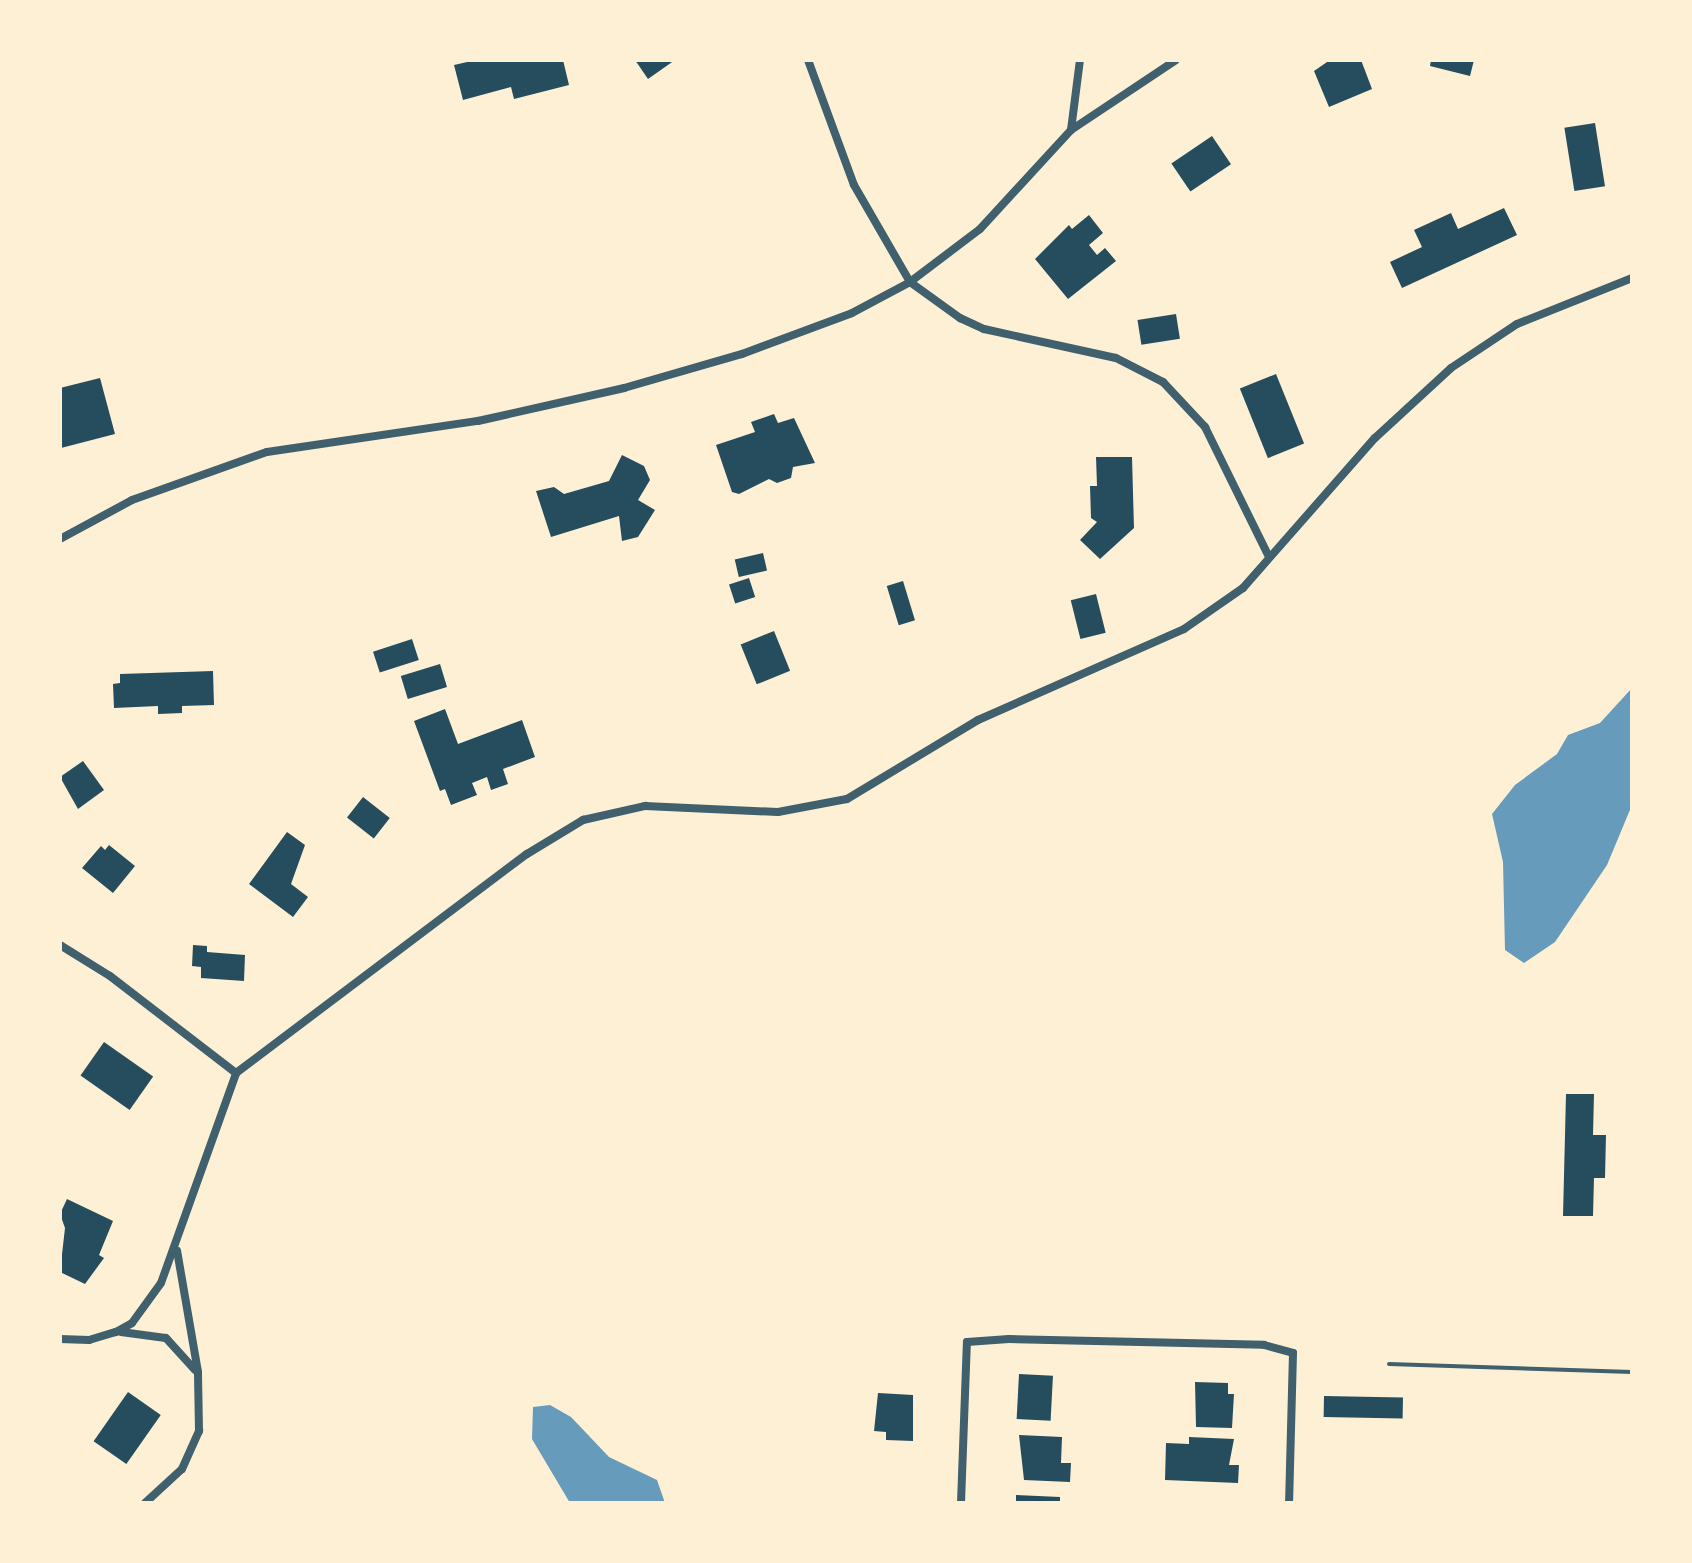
<!DOCTYPE html>
<html>
<head>
<meta charset="utf-8">
<style>
	body { margin:0 }
	#map { position:relative; width:1692px; height:1563px; overflow:hidden; background:#fdf0d5; font-family:"PT Sans",sans-serif }
	div>[style] { position:absolute }
	.water>* { inset:0; background:#669bbc }
	.building>* { inset:0; background:#264d5e; transform-origin:0 0 }
	.service>* { height:4px; margin:-2px; padding:0 2px; transform-origin:2px; border-radius:2px; background:#3f606c }
	.minor>* { height:8px; margin:-4px; padding:0 4px; transform-origin:4px; border-radius:4px; background:#3f606c }
	span { translate:-50% -50%; white-space:nowrap; text-align:center; line-height:1.15; -webkit-text-stroke:8px #fdf0d5; paint-order:stroke }
	.frame { position:absolute; inset:0; border:62px solid #fdf0d5; pointer-events:none }
</style>
</head>
<body>
<div id="map">
	<div class="water">
		<i style="clip-path:polygon(1632px 688px,1632px 805px,1607px 865px,1555px 942px,1524px 963px,1505px 950px,1503px 862px,1492px 814px,1515px 785px,1557px 754px,1568px 735px,1600px 723px)"></i>
		<i style="clip-path:polygon(550px 1405px,571px 1417px,609px 1457px,657px 1480px,665px 1503px,570px 1503px,532px 1439px,533px 1407px)"></i>
	</div>
	<div class="building">
		<i style="clip-path:polygon(476px 60px,563px 60px,569px 85px,514px 99px,511px 87px,463px 100px,454px 65px)"></i>
		<i style="clip-path:polygon(635px 60px,675px 60px,648px 79px)"></i>
		<i style="clip-path:polygon(1330px 60px,1361px 60px,1372px 89px,1329px 107px,1314px 71px)"></i>
		<i style="clip-path:polygon(1431px 60px,1474px 60px,1470px 76px,1430px 66px)"></i>
		<i style="left:1595px;top:123px;width:64px;height:31px;rotate:81deg"></i>
		<i style="left:1212px;top:136px;width:34px;height:49px;rotate:56deg"></i>
		<i style="clip-path:polygon(1504px 208px,1517px 235px,1402px 288px,1390px 262px,1422px 247px,1414px 230px,1451px 213px,1458px 229px)"></i>
		<i style="clip-path:polygon(1089px 215px,1103px 233px,1089px 245px,1097px 255px,1105px 248px,1116px 261px,1068px 299px,1035px 259px,1069px 225px,1072px 229px)"></i>
		<i style="left:1176px;top:314px;width:25px;height:39px;rotate:81deg"></i>
		<i style="left:1276px;top:374px;width:75px;height:39px;rotate:68deg"></i>
		<i style="clip-path:polygon(100px 378px,115px 434px,61px 448px,60px 460px,60px 388px)"></i>
		<i style="clip-path:polygon(774px 414px,778px 423px,794px 418px,815px 463px,793px 467px,791px 478px,777px 483px,769px 479px,739px 494px,732px 492px,716px 445px,755px 432px,751px 422px)"></i>
		<i style="clip-path:polygon(622px 455px,644px 466px,650px 480px,638px 500px,655px 510px,638px 537px,622px 541px,619px 516px,551px 537px,536px 491px,554px 487px,564px 494px,609px 481px)"></i>
		<i style="clip-path:polygon(1096px 457px,1132px 457px,1134px 528px,1100px 559px,1080px 540px,1097px 522px,1091px 518px,1090px 486px,1097px 486px)"></i>
		<i style="left:763px;top:553px;width:18px;height:29px;rotate:77deg"></i>
		<i style="left:749px;top:578px;width:20px;height:21px;rotate:72deg"></i>
		<i style="left:903px;top:581px;width:41px;height:17px;rotate:73deg"></i>
		<i style="left:1096px;top:594px;width:40px;height:26px;rotate:76deg"></i>
		<i style="left:774px;top:631px;width:43px;height:36px;rotate:68deg"></i>
		<i style="left:412px;top:639px;width:22px;height:41px;rotate:72deg"></i>
		<i style="left:440px;top:664px;width:24px;height:41px;rotate:73deg"></i>
		<i style="clip-path:polygon(213px 671px,214px 705px,182px 706px,182px 713px,158px 714px,158px 706px,114px 708px,113px 684px,120px 683px,120px 674px)"></i>
		<i style="clip-path:polygon(445px 709px,458px 744px,522px 720px,535px 757px,503px 769px,508px 784px,491px 790px,487px 777px,472px 783px,477px 795px,451px 805px,445px 789px,440px 791px,414px 721px)"></i>
		<i style="clip-path:polygon(83px 761px,104px 790px,78px 809px,60px 777px)"></i>
		<i style="left:363px;top:797px;width:34px;height:26px;rotate:38deg"></i>
		<i style="clip-path:polygon(287px 832px,305px 845px,291px 884px,308px 897px,293px 917px,249px 884px)"></i>
		<i style="clip-path:polygon(109px 845px,135px 866px,113px 893px,82px 868px,101px 846px,105px 850px)"></i>
		<i style="clip-path:polygon(193px 945px,207px 946px,207px 952px,245px 955px,244px 981px,201px 978px,201px 967px,192px 966px)"></i>
		<i style="left:104px;top:1042px;width:60px;height:41px;rotate:35deg"></i>
		<i style="clip-path:polygon(1566px 1094px,1594px 1094px,1593px 1135px,1606px 1135px,1605px 1178px,1594px 1178px,1593px 1216px,1563px 1216px)"></i>
		<i style="clip-path:polygon(67px 1199px,113px 1221px,99px 1255px,104px 1258px,85px 1284px,60px 1272px,65px 1228px,60px 1214px)"></i>
		<i style="left:1019px;top:1374px;width:34px;height:45px;rotate:3deg"></i>
		<i style="clip-path:polygon(1195px 1382px,1228px 1383px,1228px 1394px,1234px 1394px,1232px 1428px,1196px 1427px)"></i>
		<i style="left:128px;top:1392px;width:40px;height:60px;rotate:35deg"></i>
		<i style="clip-path:polygon(878px 1393px,913px 1395px,913px 1441px,886px 1440px,886px 1432px,874px 1431px)"></i>
		<i style="left:1324px;top:1396px;width:79px;height:21px;rotate:1deg"></i>
		<i style="clip-path:polygon(1019px 1435px,1062px 1437px,1061px 1463px,1071px 1463px,1070px 1482px,1024px 1480px)"></i>
		<i style="clip-path:polygon(1189px 1437px,1234px 1439px,1229px 1465px,1239px 1465px,1238px 1483px,1165px 1480px,1166px 1443px,1189px 1444px)"></i>
		<i style="clip-path:polygon(1016px 1495px,1060px 1497px,1060px 1503px,1016px 1503px)"></i>
	</div>
	<div class="service">
		<i style="left:1389px;top:1364px;width:243px;rotate:1.9deg"></i>
	</div>
	<div class="minor">
		<i style="left:808px;top:60px;width:133px;rotate:69.8deg"></i>
		<i style="left:854px;top:185px;width:112px;rotate:60deg"></i>
		<i style="left:910px;top:282px;width:62px;rotate:35.8deg"></i>
		<i style="left:960px;top:318px;width:26px;rotate:25deg"></i>
		<i style="left:984px;top:329px;width:135px;rotate:12.4deg"></i>
		<i style="left:1116px;top:358px;width:53px;rotate:27.1deg"></i>
		<i style="left:1163px;top:382px;width:62px;rotate:47deg"></i>
		<i style="left:1205px;top:427px;width:145px;rotate:63.8deg"></i>
		<i style="left:1071px;top:130px;width:126px;rotate:-33.7deg"></i>
		<i style="left:60px;top:539px;width:82px;rotate:-28.4deg"></i>
		<i style="left:132px;top:500px;width:143px;rotate:-19.6deg"></i>
		<i style="left:267px;top:452px;width:213px;rotate:-8.4deg"></i>
		<i style="left:478px;top:421px;width:150px;rotate:-12.7deg"></i>
		<i style="left:624px;top:388px;width:123px;rotate:-16.1deg"></i>
		<i style="left:742px;top:354px;width:117px;rotate:-20.4deg"></i>
		<i style="left:852px;top:313px;width:66px;rotate:-28.1deg"></i>
		<i style="left:910px;top:282px;width:88px;rotate:-37.1deg"></i>
		<i style="left:980px;top:229px;width:134px;rotate:-47.4deg"></i>
		<i style="left:1071px;top:130px;width:71px;rotate:-82.7deg"></i>
		<i style="left:60px;top:945px;width:59px;rotate:31.8deg"></i>
		<i style="left:110px;top:976px;width:159px;rotate:37.6deg"></i>
		<i style="left:236px;top:1073px;width:364px;rotate:-37deg"></i>
		<i style="left:527px;top:854px;width:66px;rotate:-31.3deg"></i>
		<i style="left:583px;top:820px;width:64px;rotate:-12.7deg"></i>
		<i style="left:645px;top:806px;width:133px;rotate:2.6deg"></i>
		<i style="left:778px;top:812px;width:70px;rotate:-10.7deg"></i>
		<i style="left:847px;top:799px;width:153px;rotate:-31.1deg"></i>
		<i style="left:978px;top:720px;width:225px;rotate:-23.8deg"></i>
		<i style="left:1184px;top:629px;width:72px;rotate:-34.8deg"></i>
		<i style="left:1243px;top:588px;width:200px;rotate:-48.7deg"></i>
		<i style="left:1375px;top:438px;width:103px;rotate:-42.6deg"></i>
		<i style="left:1451px;top:368px;width:79px;rotate:-33.7deg"></i>
		<i style="left:1517px;top:324px;width:124px;rotate:-21.8deg"></i>
		<i style="left:121px;top:1332px;width:45px;rotate:7.6deg"></i>
		<i style="left:166px;top:1338px;width:43px;rotate:47.8deg"></i>
		<i style="left:60px;top:1339px;width:29px;rotate:2deg"></i>
		<i style="left:89px;top:1340px;width:28px;rotate:-17deg"></i>
		<i style="left:116px;top:1332px;width:18px;rotate:-29deg"></i>
		<i style="left:132px;top:1323px;width:49px;rotate:-54.1deg"></i>
		<i style="left:161px;top:1283px;width:223px;rotate:-70.3deg"></i>
		<i style="left:145px;top:1503px;width:50px;rotate:-42.6deg"></i>
		<i style="left:182px;top:1469px;width:42px;rotate:-65.9deg"></i>
		<i style="left:199px;top:1431px;width:59px;rotate:-91deg"></i>
		<i style="left:198px;top:1372px;width:123px;rotate:-99.8deg"></i>
		<i style="left:961px;top:1503px;width:161px;rotate:-87.9deg"></i>
		<i style="left:967px;top:1342px;width:42px;rotate:-4.1deg"></i>
		<i style="left:1009px;top:1339px;width:255px;rotate:1.3deg"></i>
		<i style="left:1264px;top:1345px;width:30px;rotate:15deg"></i>
		<i style="left:1293px;top:1353px;width:150px;rotate:91.5deg"></i>
	</div>
	<div class="frame"></div>
</div>
</body>
</html>
